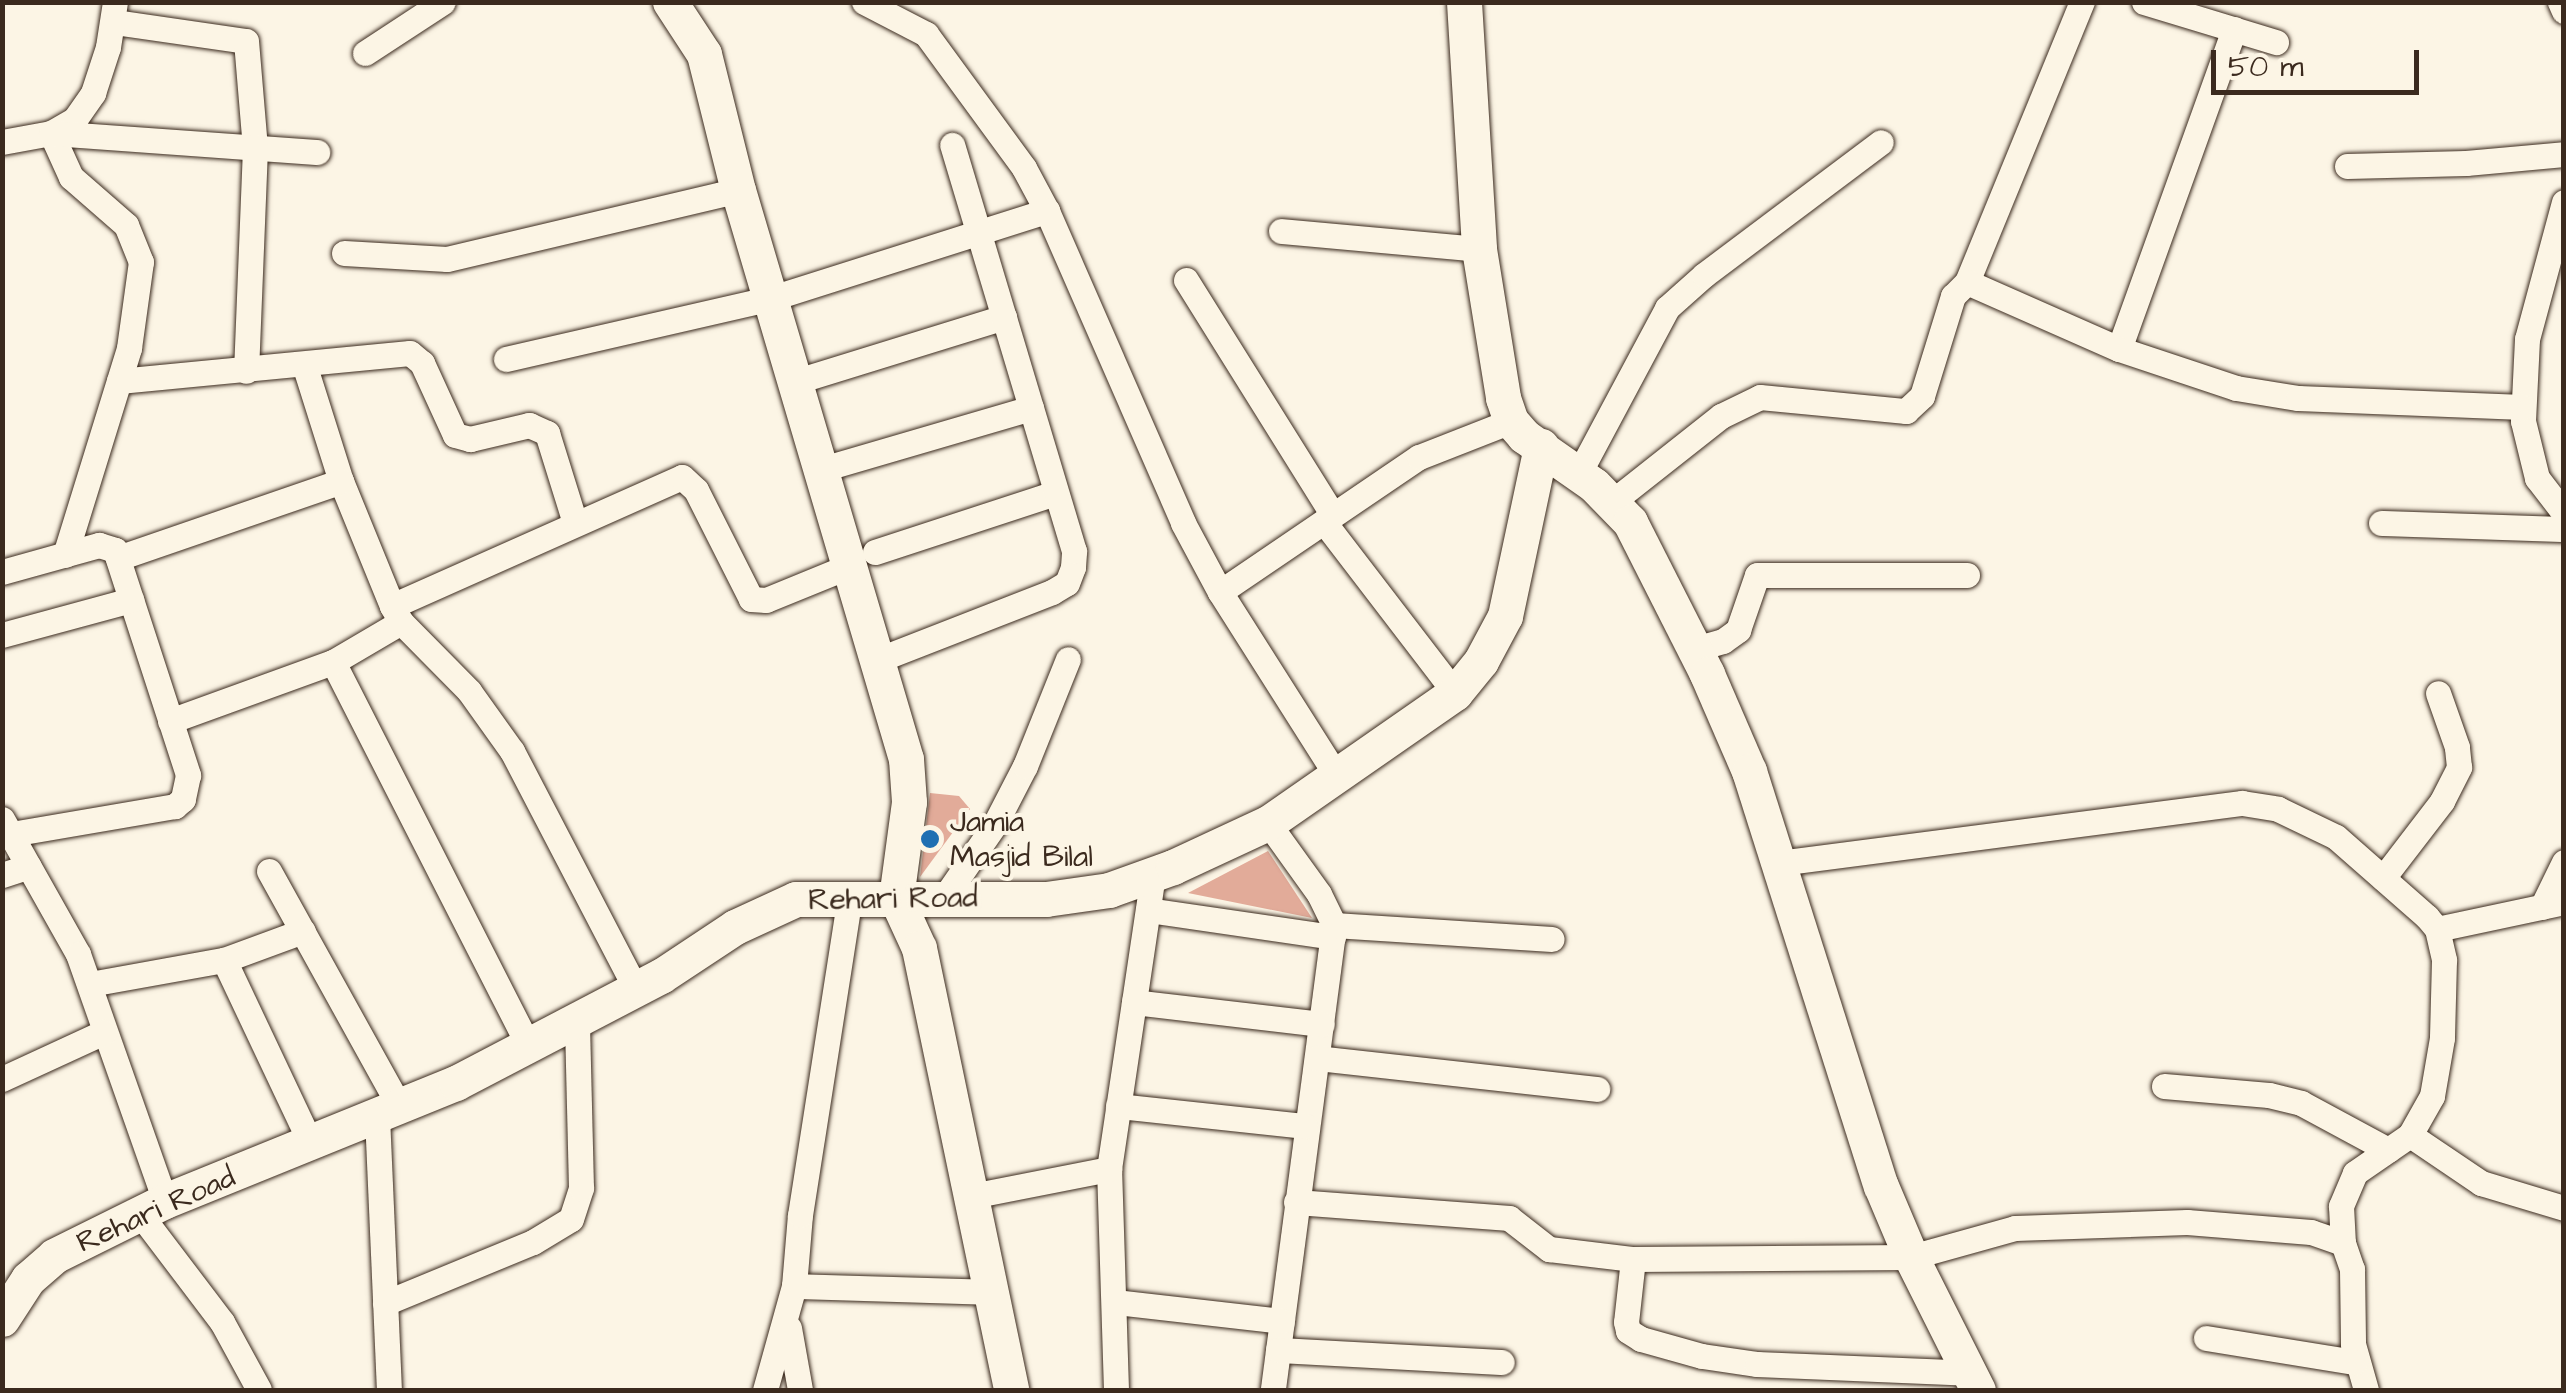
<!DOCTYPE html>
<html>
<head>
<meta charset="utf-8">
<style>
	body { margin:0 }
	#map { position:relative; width:2566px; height:1393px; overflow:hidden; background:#fcf5e5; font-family:"Architects Daughter",sans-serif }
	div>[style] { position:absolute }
	.building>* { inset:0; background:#e2ab99 }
	.roads { filter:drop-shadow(0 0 2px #3b2a1e) drop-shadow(0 0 2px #3b2a1e) }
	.street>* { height:25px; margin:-12.5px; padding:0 12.5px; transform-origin:12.5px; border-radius:12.5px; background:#fcf5e5 }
	.secondary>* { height:35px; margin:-17.5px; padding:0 17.5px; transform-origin:17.5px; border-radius:17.5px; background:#fcf5e5 }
	.dots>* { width:28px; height:28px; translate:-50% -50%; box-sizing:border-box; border:5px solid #fcf5e5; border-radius:50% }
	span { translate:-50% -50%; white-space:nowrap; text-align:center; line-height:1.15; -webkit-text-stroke:8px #fcf5e5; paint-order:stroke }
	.poi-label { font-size:30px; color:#3b2a1e }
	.left { translate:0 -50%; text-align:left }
	.street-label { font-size:30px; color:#3b2a1e }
	.frame { position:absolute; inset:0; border:5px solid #3b2a1e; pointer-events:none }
	.scale { position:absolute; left:2211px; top:50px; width:208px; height:45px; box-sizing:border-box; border:5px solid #3b2a1e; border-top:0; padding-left:12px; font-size:30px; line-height:35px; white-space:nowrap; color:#3b2a1e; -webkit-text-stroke:8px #fcf5e5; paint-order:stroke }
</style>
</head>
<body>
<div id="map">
	<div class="building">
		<i style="clip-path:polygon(930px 793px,959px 796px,970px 809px,920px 877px)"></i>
		<i style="clip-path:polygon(1268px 851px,1312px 918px,1188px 893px)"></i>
	</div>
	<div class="roads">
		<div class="street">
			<i style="left:864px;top:2px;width:70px;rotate:27.3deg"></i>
			<i style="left:926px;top:34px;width:166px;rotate:53.8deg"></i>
			<i style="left:1024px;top:168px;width:49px;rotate:61.9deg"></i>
			<i style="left:1047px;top:211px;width:340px;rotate:66.4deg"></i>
			<i style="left:1183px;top:523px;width:78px;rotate:61.8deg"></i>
			<i style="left:1220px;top:592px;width:217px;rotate:57.6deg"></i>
			<i style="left:2144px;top:2px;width:138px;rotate:16.9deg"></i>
			<i style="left:2560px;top:2px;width:10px;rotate:66deg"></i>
			<i style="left:114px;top:22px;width:133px;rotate:8.2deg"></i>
			<i style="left:246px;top:41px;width:107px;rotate:85.2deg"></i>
			<i style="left:255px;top:148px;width:223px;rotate:92.3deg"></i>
			<i style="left:365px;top:53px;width:93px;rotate:-33.2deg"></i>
			<i style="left:2px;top:142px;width:50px;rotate:-10.4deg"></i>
			<i style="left:51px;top:133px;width:28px;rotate:-30deg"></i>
			<i style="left:75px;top:119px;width:32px;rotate:-55deg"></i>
			<i style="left:93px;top:93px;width:48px;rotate:-71.9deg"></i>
			<i style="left:108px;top:47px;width:46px;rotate:-81.2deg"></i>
			<i style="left:2347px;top:166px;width:119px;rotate:-1.4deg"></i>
			<i style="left:2466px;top:163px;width:98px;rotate:-5.2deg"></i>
			<i style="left:2564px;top:202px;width:142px;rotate:105.1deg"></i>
			<i style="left:2527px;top:339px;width:82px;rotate:92.8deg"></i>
			<i style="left:2523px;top:421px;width:59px;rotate:76.2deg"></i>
			<i style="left:2537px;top:478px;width:44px;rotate:52.4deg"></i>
			<i style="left:1281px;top:231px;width:199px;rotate:5.2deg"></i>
			<i style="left:344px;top:253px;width:103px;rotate:3.3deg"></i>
			<i style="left:447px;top:259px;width:299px;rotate:-13.3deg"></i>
			<i style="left:1186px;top:280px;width:277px;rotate:58deg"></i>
			<i style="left:1967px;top:282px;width:303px;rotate:-67.7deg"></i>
			<i style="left:2119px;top:349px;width:340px;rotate:-70.2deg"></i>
			<i style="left:506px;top:359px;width:270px;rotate:-12.9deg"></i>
			<i style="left:769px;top:299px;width:292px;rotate:-17.6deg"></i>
			<i style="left:304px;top:364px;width:123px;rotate:72.5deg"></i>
			<i style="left:341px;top:481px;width:135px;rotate:67.8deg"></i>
			<i style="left:392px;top:606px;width:18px;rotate:61deg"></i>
			<i style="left:401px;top:622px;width:97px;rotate:45.4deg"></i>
			<i style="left:469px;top:691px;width:74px;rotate:54.4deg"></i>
			<i style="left:512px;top:751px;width:268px;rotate:62.5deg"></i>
			<i style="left:119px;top:381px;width:292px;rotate:-5.5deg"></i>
			<i style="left:410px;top:353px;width:16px;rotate:40deg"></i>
			<i style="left:422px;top:363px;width:79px;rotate:65.4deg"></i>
			<i style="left:455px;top:435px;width:16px;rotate:15deg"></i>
			<i style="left:470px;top:439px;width:61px;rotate:-13.3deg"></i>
			<i style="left:529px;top:425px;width:20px;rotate:24deg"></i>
			<i style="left:547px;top:433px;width:94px;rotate:72.7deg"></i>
			<i style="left:794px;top:382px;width:220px;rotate:-17.2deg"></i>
			<i style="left:819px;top:470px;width:221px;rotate:-16.3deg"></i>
			<i style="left:1579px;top:473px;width:187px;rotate:-61.9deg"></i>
			<i style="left:1667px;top:308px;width:50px;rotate:-41.7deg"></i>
			<i style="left:1704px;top:275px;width:221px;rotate:-36.9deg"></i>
			<i style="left:1612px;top:502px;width:139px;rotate:-38.3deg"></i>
			<i style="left:1721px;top:416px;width:43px;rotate:-26deg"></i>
			<i style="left:1760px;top:397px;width:147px;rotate:5.5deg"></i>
			<i style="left:1906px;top:411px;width:22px;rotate:-43deg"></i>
			<i style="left:1922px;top:396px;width:105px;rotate:-72.8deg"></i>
			<i style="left:1953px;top:296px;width:20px;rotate:-45deg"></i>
			<i style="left:1967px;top:282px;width:166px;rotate:23.8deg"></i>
			<i style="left:2119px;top:349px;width:123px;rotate:18.4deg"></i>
			<i style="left:2236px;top:388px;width:63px;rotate:9.2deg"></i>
			<i style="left:2298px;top:398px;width:225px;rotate:2.3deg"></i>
			<i style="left:1324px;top:522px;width:215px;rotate:52.5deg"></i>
			<i style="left:2381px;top:523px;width:183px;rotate:1.9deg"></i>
			<i style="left:875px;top:552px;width:190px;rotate:-18.1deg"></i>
			<i style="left:65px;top:555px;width:217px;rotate:-72.8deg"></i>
			<i style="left:129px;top:348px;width:87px;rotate:-82.1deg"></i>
			<i style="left:141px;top:262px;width:40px;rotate:-112deg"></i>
			<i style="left:126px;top:225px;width:73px;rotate:-138.9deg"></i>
			<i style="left:71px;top:177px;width:48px;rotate:-114.4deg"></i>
			<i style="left:51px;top:133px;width:267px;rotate:4.1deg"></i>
			<i style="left:118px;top:558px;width:236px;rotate:-19deg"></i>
			<i style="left:2px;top:572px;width:101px;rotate:-15.6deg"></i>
			<i style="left:99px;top:545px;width:17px;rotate:17deg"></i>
			<i style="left:115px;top:550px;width:237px;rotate:72deg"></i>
			<i style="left:188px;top:775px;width:25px;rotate:102deg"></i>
			<i style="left:183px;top:799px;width:11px;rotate:139deg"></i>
			<i style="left:175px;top:806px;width:166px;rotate:170.3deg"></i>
			<i style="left:1220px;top:592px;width:240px;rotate:-34.2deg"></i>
			<i style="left:1419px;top:457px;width:99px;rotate:-21.4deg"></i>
			<i style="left:392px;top:606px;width:317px;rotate:-24deg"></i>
			<i style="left:682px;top:477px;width:19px;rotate:43deg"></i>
			<i style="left:696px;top:490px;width:122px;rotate:63.2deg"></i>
			<i style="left:751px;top:599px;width:15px;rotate:4deg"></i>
			<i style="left:766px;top:600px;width:87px;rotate:-22.2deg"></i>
			<i style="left:2px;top:635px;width:134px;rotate:-15.2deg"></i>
			<i style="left:1695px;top:649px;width:29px;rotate:-16deg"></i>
			<i style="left:1723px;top:641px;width:19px;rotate:-36deg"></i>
			<i style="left:1738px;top:630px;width:58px;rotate:-70.9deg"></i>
			<i style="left:1757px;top:575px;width:210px"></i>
			<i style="left:875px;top:661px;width:190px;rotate:-21.3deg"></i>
			<i style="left:1052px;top:592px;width:17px;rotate:-31deg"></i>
			<i style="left:1067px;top:583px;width:17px;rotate:-69deg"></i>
			<i style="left:1073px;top:567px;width:16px;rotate:-86deg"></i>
			<i style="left:1074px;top:551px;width:424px;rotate:-106.7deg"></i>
			<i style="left:333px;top:662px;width:430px;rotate:63deg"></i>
			<i style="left:170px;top:721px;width:173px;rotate:-19.9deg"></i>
			<i style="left:333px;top:662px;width:79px;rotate:-30.5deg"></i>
			<i style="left:2px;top:819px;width:155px;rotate:60.6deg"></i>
			<i style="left:78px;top:954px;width:262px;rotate:70.6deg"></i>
			<i style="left:1268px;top:823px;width:87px;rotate:54.3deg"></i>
			<i style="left:1319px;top:894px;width:34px;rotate:64deg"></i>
			<i style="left:1334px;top:925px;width:469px;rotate:97.5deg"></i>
			<i style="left:1779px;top:863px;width:467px;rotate:-7.4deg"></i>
			<i style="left:2242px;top:803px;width:36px;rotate:9deg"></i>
			<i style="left:2278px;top:809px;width:64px;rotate:25.8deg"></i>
			<i style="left:2336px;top:837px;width:121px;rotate:41.3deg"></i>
			<i style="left:2427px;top:917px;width:16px;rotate:50deg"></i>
			<i style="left:2437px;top:929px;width:32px;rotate:77deg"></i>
			<i style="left:2444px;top:960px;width:78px;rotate:91.5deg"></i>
			<i style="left:2442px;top:1038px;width:59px;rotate:99.8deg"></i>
			<i style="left:2432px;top:1096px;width:45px;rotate:119.4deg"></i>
			<i style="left:2410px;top:1135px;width:67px;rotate:145.4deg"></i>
			<i style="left:2355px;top:1173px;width:36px;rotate:113deg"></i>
			<i style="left:2341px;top:1206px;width:37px;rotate:87deg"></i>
			<i style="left:2343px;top:1243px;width:28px;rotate:71deg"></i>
			<i style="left:2352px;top:1269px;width:75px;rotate:89.2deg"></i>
			<i style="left:2353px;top:1344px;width:48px;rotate:74.2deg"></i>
			<i style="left:269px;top:871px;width:270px;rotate:61deg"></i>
			<i style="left:2px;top:875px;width:28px;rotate:-18deg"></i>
			<i style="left:2383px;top:878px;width:97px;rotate:-52.5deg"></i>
			<i style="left:2442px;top:801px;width:38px;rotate:-63deg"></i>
			<i style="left:2459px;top:767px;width:20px;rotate:-96deg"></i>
			<i style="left:2457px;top:747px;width:57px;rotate:-109.4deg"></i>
			<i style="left:944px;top:898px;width:90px;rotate:-55.4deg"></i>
			<i style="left:995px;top:824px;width:65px;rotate:-62.7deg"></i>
			<i style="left:1025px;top:766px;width:115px;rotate:-68.1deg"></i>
			<i style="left:2542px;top:907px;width:50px;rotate:-63.9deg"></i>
			<i style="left:1148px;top:910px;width:187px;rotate:8.3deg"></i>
			<i style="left:1334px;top:925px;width:218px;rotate:3.7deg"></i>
			<i style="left:2437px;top:929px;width:130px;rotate:-12deg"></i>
			<i style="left:224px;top:960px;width:204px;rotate:64.7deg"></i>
			<i style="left:90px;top:984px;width:136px;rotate:-10.2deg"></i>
			<i style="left:224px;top:960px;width:84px;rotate:-20.2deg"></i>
			<i style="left:1134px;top:1002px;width:189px;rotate:6.7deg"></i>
			<i style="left:1317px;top:1058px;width:282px;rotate:6.3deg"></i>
			<i style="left:2px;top:1079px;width:112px;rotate:-24.7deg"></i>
			<i style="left:2164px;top:1086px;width:105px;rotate:4.9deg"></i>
			<i style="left:2269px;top:1095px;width:33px;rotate:14deg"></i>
			<i style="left:2301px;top:1103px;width:99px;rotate:28.4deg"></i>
			<i style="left:1118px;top:1106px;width:188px;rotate:6.1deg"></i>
			<i style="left:377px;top:1116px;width:274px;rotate:87.5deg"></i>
			<i style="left:2410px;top:1135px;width:86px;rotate:34.1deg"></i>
			<i style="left:2481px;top:1183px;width:87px;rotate:16.8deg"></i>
			<i style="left:971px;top:1196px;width:141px;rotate:-11.1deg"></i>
			<i style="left:1296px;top:1202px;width:214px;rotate:4.3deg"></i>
			<i style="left:1509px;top:1218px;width:51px;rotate:37.8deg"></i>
			<i style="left:1549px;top:1249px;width:85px;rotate:6.8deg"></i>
			<i style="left:1633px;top:1259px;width:278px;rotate:-0.4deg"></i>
			<i style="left:1911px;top:1257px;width:108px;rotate:-15.6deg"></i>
			<i style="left:2015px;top:1228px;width:172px;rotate:-2deg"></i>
			<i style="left:2187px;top:1222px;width:124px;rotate:4.6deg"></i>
			<i style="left:2311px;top:1232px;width:34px;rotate:19deg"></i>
			<i style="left:140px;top:1214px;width:136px;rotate:52.8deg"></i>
			<i style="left:222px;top:1322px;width:77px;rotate:61.4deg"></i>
			<i style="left:1633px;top:1259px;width:63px;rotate:96.3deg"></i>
			<i style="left:1626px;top:1322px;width:9px;rotate:77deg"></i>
			<i style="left:1628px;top:1331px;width:15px;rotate:32deg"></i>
			<i style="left:1641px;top:1339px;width:63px;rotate:15.6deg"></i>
			<i style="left:1702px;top:1356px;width:56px;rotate:8.3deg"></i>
			<i style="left:1757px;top:1364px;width:211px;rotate:2.4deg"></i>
			<i style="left:794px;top:1286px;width:197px;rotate:1.7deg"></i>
			<i style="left:1116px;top:1302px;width:167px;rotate:6.5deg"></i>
			<i style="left:385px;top:1303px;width:160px;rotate:-22.4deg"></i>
			<i style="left:533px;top:1242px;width:44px;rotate:-31.2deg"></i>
			<i style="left:571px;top:1219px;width:33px;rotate:-72deg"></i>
			<i style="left:581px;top:1188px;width:168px;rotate:-91.4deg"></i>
			<i style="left:789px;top:1328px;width:63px;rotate:79.9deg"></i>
			<i style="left:2206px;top:1338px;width:151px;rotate:9.2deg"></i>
			<i style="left:1278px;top:1350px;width:224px;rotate:3.1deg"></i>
			<i style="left:765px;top:1390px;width:108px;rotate:-74.4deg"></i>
			<i style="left:794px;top:1286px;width:71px;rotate:-85.2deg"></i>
			<i style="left:800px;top:1215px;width:322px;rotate:-81.1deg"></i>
			<i style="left:1116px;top:1390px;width:221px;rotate:-91.8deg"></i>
			<i style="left:1109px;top:1169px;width:298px;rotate:-81.5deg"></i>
		</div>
		<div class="secondary">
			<i style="left:670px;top:2px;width:62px;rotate:56.8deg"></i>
			<i style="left:704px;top:54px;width:140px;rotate:76deg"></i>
			<i style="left:738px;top:190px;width:593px;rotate:73.55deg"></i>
			<i style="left:906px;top:759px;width:43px;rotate:86deg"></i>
			<i style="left:909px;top:802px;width:97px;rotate:97.7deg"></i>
			<i style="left:896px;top:898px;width:55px;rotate:65.3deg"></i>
			<i style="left:919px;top:948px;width:451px;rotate:78.2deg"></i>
			<i style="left:1464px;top:2px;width:247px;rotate:86.5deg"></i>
			<i style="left:1479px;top:249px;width:151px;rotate:80.8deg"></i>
			<i style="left:1503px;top:398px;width:24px;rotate:71deg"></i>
			<i style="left:1511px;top:421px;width:20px;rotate:49deg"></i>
			<i style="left:1524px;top:436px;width:85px;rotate:35deg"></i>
			<i style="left:1594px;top:485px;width:52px;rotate:45.8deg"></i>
			<i style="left:1630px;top:522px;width:170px;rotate:63.1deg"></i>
			<i style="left:1707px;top:674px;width:106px;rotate:66.6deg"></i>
			<i style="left:1749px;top:771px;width:435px;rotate:72.4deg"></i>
			<i style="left:1881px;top:1186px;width:77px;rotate:67.1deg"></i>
			<i style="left:1911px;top:1257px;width:149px;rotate:63.3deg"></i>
			<i style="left:2px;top:1319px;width:48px;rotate:-57deg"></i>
			<i style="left:28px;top:1279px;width:35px;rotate:-41deg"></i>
			<i style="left:54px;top:1256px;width:124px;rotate:-26.4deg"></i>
			<i style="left:165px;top:1201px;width:314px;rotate:-22.1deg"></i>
			<i style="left:456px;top:1083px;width:231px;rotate:-27.6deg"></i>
			<i style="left:661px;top:976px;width:89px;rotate:-33.5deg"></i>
			<i style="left:735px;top:927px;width:67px;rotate:-24.7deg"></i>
			<i style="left:796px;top:899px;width:250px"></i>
			<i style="left:1046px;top:899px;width:64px;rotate:-8.1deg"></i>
			<i style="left:1109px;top:890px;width:68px;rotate:-19.8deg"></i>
			<i style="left:1173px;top:867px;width:105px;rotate:-24.9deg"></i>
			<i style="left:1268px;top:823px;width:228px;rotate:-34.8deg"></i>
			<i style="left:1455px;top:693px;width:41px;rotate:-50.9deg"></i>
			<i style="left:1481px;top:661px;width:51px;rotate:-61.9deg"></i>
			<i style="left:1505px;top:616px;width:174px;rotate:-78deg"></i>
		</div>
	</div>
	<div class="dots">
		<i style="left:930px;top:839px;background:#1f6fb2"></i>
	</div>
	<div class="poi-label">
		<span class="left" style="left:950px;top:839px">Jamia<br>Masjid Bilal</span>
	</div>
	<div class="street-label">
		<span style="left:893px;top:899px;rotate:-1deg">Rehari Road</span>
		<span style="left:156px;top:1210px;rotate:-24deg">Rehari Road</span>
	</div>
	<div class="frame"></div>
	<div class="scale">50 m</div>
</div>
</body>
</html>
